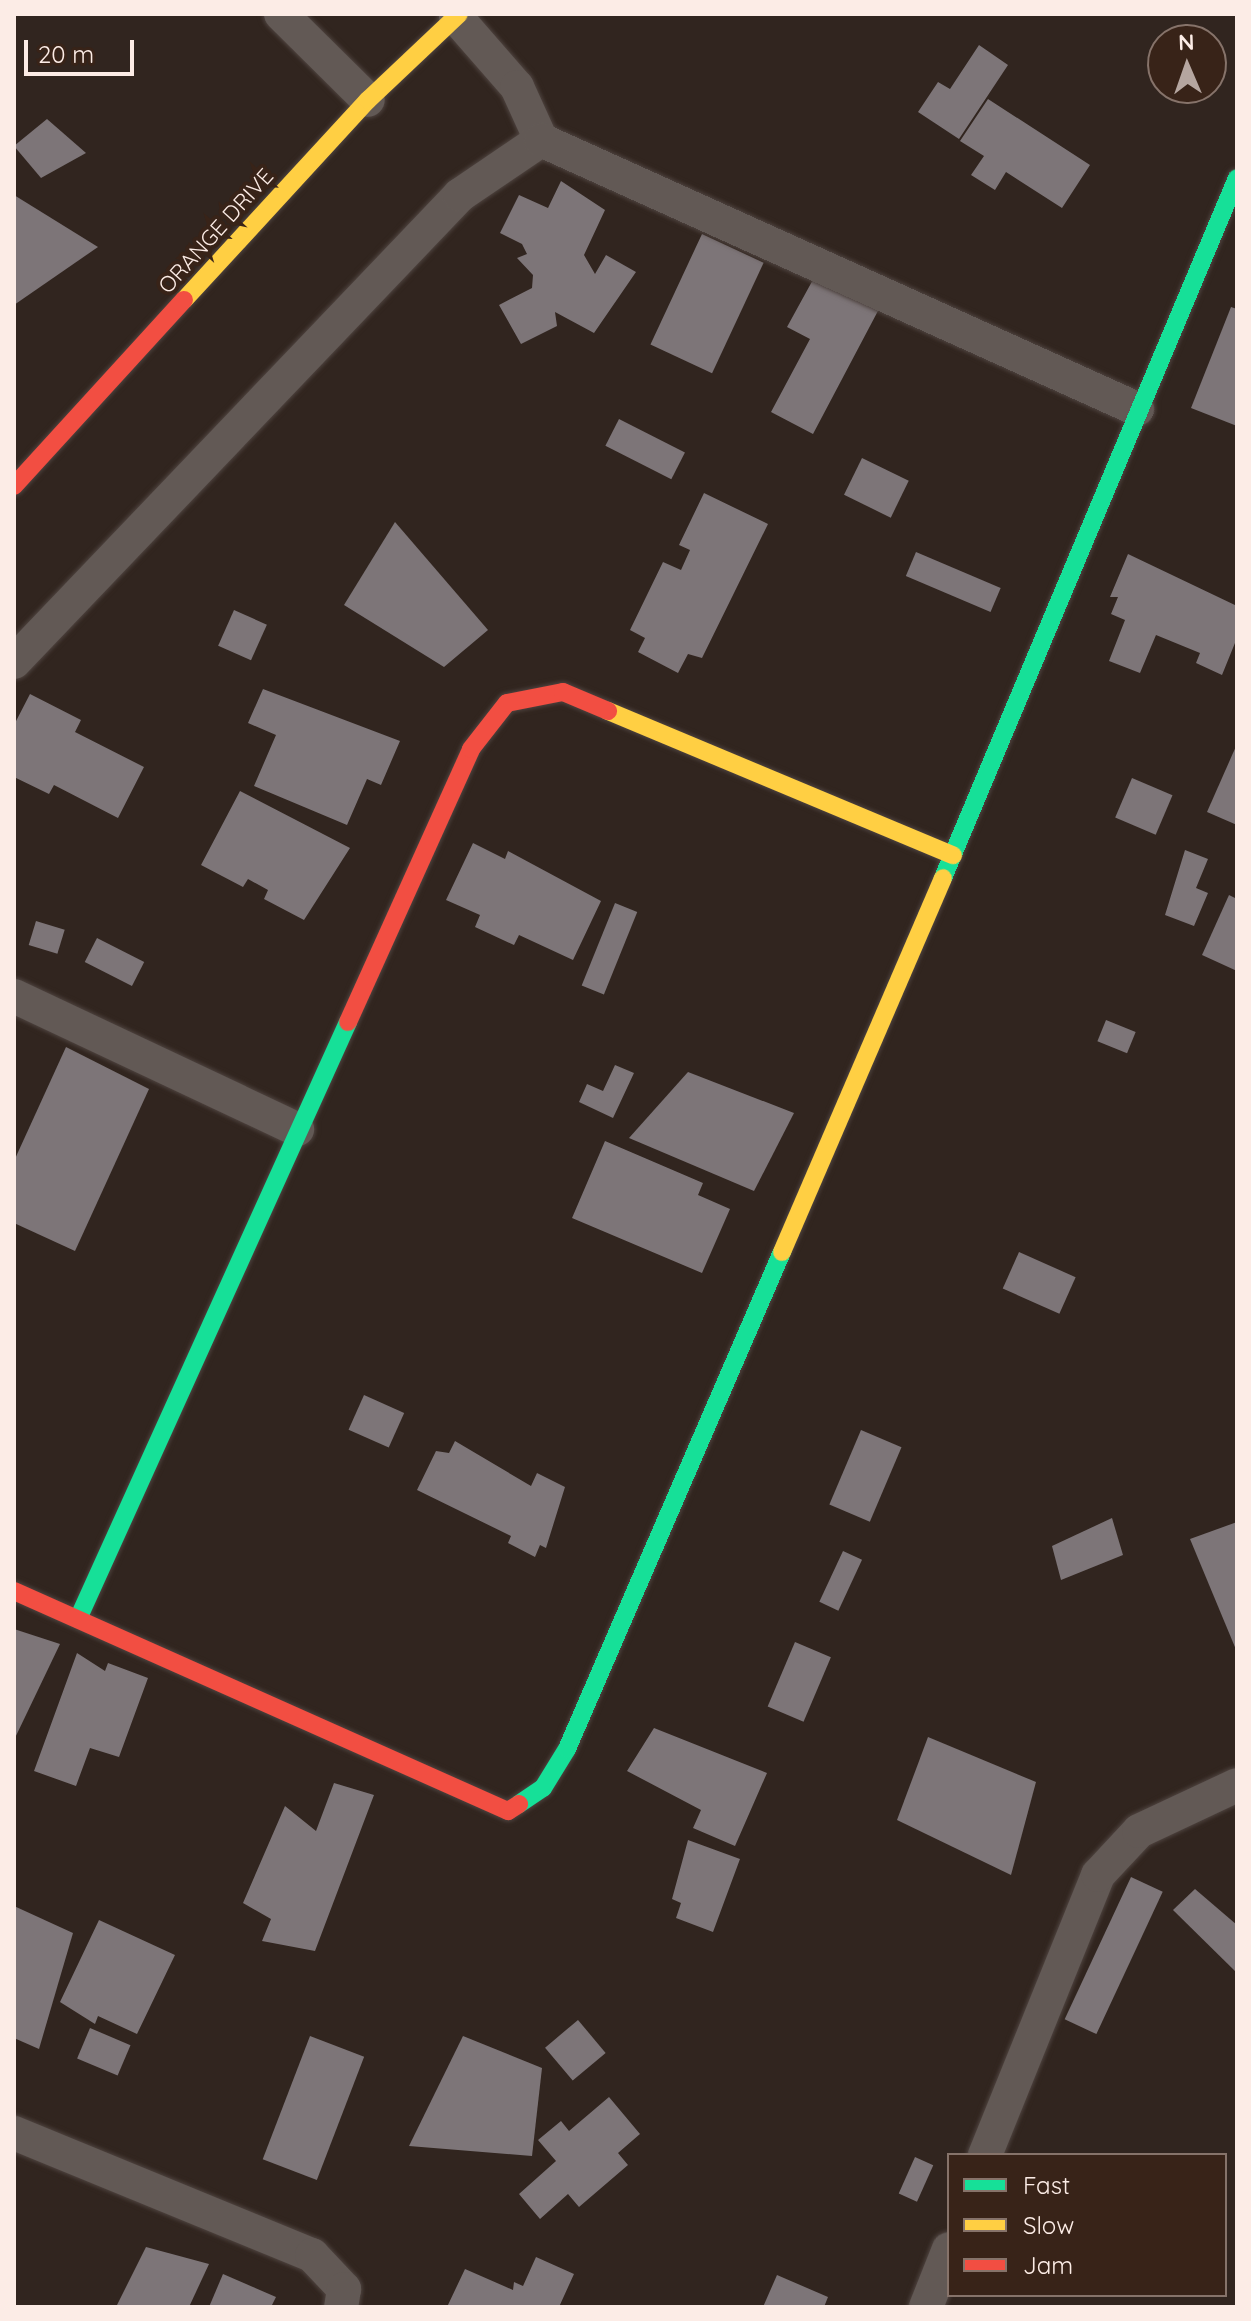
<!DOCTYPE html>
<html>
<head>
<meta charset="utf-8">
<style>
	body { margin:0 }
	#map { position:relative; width:1251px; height:2321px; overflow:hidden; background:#31251f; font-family:Quicksand,sans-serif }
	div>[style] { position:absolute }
	.building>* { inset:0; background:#7d7578; transform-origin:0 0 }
	.roads { filter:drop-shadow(0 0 2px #4e433f) drop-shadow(0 0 2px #4e433f) }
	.street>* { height:34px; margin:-17px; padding:0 17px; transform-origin:17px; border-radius:17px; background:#625955 }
	.fast>* { height:18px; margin:-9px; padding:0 9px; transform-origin:9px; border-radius:9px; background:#16e098 }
	.slow>* { height:18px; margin:-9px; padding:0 9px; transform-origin:9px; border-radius:9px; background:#ffcf43 }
	.jam>* { height:18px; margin:-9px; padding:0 9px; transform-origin:9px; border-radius:9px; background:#f24e42 }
	span { translate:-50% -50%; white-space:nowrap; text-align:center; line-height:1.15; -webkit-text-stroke:8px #382318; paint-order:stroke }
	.street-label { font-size:22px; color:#fcece6 }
	.frame { position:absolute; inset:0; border:16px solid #fcece6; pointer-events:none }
	.legend { position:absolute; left:947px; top:2153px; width:280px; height:144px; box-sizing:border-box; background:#382318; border:2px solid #86736a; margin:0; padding:10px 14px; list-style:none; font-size:24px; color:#fcece6 }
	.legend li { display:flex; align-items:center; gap:16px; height:40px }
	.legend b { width:40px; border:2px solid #86736a }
	.north { position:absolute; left:1147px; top:24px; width:80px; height:80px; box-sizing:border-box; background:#382318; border:2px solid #86736a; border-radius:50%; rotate:358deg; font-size:22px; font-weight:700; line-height:32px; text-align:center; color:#fcece6 }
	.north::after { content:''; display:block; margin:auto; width:28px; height:36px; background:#b5a6a0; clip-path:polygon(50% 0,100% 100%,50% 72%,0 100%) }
	.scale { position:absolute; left:24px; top:40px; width:110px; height:36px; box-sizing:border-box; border:4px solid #fcece6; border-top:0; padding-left:10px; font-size:24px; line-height:28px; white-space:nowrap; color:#fcece6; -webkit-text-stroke:6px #382318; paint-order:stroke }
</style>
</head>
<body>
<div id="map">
	<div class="building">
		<i style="clip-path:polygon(979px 45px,1008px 65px,959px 139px,918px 112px,938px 82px,950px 89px)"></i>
		<i style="clip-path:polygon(988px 99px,1090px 165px,1062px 208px,1006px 172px,995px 190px,971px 175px,984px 156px,960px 141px)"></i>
		<i style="clip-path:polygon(47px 119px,86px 153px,41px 178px,14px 146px)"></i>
		<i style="clip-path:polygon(561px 181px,605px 210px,584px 255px,595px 274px,606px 255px,636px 272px,594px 333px,555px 312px,557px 326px,521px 344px,499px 305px,532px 288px,533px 275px,517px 258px,527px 254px,522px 244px,500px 233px,519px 195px,548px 208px)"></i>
		<i style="clip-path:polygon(14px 195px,98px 247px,14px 305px)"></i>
		<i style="left:702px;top:234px;width:68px;height:122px;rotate:25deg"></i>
		<i style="clip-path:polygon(815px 276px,879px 309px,813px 434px,771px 412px,810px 339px,787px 327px)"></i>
		<i style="clip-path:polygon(1231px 307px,1237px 309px,1237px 426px,1191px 408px)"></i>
		<i style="left:619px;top:419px;width:74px;height:30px;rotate:27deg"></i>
		<i style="left:862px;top:458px;width:52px;height:41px;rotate:26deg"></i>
		<i style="clip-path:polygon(704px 493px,768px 524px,702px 658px,688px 654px,678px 673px,638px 652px,645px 638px,630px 630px,663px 562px,681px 570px,690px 550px,679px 545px)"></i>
		<i style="clip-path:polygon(395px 522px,488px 630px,444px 667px,344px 605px)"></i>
		<i style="left:916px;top:552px;width:92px;height:26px;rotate:23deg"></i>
		<i style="clip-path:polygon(1128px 554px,1237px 606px,1237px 638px,1222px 675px,1196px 663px,1200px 653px,1156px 635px,1140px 673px,1109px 661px,1125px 620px,1111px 614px,1118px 597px,1110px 597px)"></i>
		<i style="left:234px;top:610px;width:36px;height:39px;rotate:24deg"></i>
		<i style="clip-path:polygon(263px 689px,400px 741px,381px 785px,367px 779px,347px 825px,254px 786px,276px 735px,248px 723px)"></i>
		<i style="clip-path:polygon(30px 694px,81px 720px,75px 732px,144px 767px,118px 818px,54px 785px,49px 794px,14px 777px,14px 725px)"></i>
		<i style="clip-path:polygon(1237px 744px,1237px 825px,1207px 812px)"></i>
		<i style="left:1132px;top:778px;width:44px;height:43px;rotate:23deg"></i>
		<i style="clip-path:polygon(240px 791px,350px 848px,304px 920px,264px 899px,268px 890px,248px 879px,243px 887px,201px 865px)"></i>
		<i style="clip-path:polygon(473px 843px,505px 859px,508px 851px,601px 901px,573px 960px,519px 935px,514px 945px,475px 927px,480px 915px,446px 900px)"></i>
		<i style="clip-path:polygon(1185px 850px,1208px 859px,1196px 888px,1208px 893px,1194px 926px,1165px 915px)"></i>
		<i style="clip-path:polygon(1229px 895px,1237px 899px,1237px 971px,1202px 955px)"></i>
		<i style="left:615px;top:903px;width:24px;height:89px;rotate:22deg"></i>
		<i style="left:36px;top:921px;width:30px;height:25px;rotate:17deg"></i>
		<i style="left:97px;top:938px;width:53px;height:27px;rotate:27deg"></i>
		<i style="left:1106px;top:1020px;width:32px;height:23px;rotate:22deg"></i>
		<i style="clip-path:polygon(66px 1047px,149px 1089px,75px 1251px,14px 1223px,14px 1161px)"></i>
		<i style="clip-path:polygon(615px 1065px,634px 1073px,613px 1118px,579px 1102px,587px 1084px,603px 1091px)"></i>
		<i style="clip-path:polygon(688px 1072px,794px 1113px,754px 1191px,629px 1138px)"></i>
		<i style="clip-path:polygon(605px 1141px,703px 1183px,698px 1195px,730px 1209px,702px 1273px,572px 1218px)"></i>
		<i style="left:1019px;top:1252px;width:62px;height:40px;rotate:24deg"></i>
		<i style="left:364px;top:1395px;width:44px;height:38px;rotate:24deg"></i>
		<i style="left:861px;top:1430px;width:44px;height:81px;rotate:23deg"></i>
		<i style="clip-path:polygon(455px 1441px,531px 1486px,537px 1473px,565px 1487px,546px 1548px,540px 1545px,535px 1557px,508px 1543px,511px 1536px,417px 1490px,436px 1451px,449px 1453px)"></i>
		<i style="clip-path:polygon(1112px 1518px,1123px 1555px,1061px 1580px,1052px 1546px)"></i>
		<i style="clip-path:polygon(1237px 1522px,1237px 1652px,1190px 1539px)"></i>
		<i style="left:843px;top:1551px;width:21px;height:56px;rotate:25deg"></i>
		<i style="clip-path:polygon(14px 1629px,60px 1644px,14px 1740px)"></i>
		<i style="left:795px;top:1642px;width:39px;height:70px;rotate:23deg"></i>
		<i style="clip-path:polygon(77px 1653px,105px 1671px,108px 1663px,148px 1678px,119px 1757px,90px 1748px,76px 1786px,34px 1771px)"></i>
		<i style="clip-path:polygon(654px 1728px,767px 1773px,735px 1846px,693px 1828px,701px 1810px,627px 1771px)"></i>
		<i style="clip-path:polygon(928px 1737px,1036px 1782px,1011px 1875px,897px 1820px)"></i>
		<i style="clip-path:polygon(334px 1783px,374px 1795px,315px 1951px,262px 1941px,271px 1919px,243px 1903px,285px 1806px,316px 1831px)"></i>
		<i style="clip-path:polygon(688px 1840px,740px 1859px,713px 1932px,676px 1918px,681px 1903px,672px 1899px)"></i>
		<i style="left:1131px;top:1877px;width:35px;height:157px;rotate:25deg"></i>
		<i style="clip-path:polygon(1195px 1889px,1237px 1925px,1237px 1973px,1173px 1910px)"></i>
		<i style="clip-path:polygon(14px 1906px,73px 1933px,39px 2049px,14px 2038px)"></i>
		<i style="clip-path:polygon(99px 1920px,175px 1955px,137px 2034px,98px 2016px,95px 2024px,60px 2002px)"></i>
		<i style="left:578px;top:2020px;width:43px;height:43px;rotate:50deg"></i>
		<i style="left:90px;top:2028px;width:44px;height:33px;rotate:23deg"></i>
		<i style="left:310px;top:2036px;width:58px;height:132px;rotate:21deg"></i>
		<i style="clip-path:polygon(463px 2036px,542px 2068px,532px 2156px,409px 2146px)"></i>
		<i style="clip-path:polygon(609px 2097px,640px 2134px,618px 2153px,628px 2165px,579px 2207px,568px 2194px,540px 2219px,519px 2194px,556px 2161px,538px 2140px,561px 2121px,569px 2131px)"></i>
		<i style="left:915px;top:2157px;width:20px;height:40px;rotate:24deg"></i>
		<i style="clip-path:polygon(146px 2247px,209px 2264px,189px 2307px,116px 2307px)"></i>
		<i style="clip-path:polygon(536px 2257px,574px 2274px,559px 2307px,447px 2307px,465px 2269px,513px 2290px,514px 2282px,523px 2286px)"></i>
		<i style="clip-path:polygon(223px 2274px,276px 2297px,271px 2307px,209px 2307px)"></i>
		<i style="clip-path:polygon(777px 2275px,828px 2297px,824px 2307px,763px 2307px)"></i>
	</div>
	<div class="roads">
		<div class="street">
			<i style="left:281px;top:14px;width:122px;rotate:44.7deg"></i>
			<i style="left:456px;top:17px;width:93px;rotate:48.9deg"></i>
			<i style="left:517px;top:87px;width:58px;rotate:65.6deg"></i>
			<i style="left:14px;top:662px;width:646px;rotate:-46.32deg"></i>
			<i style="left:460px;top:195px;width:98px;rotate:-34.2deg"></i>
			<i style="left:541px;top:140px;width:654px;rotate:24.29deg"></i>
			<i style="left:14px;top:996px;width:313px;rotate:25.2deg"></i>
			<i style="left:14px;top:2133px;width:322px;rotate:22.3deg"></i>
			<i style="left:312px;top:2255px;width:47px;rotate:46.7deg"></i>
			<i style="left:344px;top:2289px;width:18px;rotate:99deg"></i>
			<i style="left:985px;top:2155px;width:302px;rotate:-68deg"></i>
			<i style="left:1098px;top:1875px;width:60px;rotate:-47deg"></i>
			<i style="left:1139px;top:1831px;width:108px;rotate:-25.1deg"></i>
			<i style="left:926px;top:2307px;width:62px;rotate:-68.4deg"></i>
		</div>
		<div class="fast">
			<i style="left:943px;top:878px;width:759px;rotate:-67.22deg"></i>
			<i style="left:78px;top:1619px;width:655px;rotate:-65.66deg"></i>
			<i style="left:519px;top:1804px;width:29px;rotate:-34deg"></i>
			<i style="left:543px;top:1788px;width:46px;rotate:-58.4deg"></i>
			<i style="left:567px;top:1749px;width:542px;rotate:-66.61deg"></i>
		</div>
		<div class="slow">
			<i style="left:184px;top:300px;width:272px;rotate:-47.4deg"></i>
			<i style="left:368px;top:100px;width:125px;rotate:-43.4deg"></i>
			<i style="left:608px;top:711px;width:374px;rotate:22.7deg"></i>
			<i style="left:782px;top:1252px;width:407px;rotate:-66.7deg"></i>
		</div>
		<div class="jam">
			<i style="left:14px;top:486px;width:252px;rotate:-47.6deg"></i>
			<i style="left:348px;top:1022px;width:299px;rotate:-65.7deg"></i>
			<i style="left:471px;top:749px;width:58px;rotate:-52deg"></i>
			<i style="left:507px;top:703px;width:57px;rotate:-11.1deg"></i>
			<i style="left:563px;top:692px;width:49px;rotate:22.9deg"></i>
			<i style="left:14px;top:1591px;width:541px;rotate:24.01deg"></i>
			<i style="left:508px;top:1811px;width:13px;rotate:-32deg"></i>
		</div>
	</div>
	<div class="street-label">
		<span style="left:216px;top:231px;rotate:-48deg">ORANGE DRIVE</span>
	</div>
	<div class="frame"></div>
	<ul class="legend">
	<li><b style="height:10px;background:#16e098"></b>Fast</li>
	<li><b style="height:10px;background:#ffcf43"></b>Slow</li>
	<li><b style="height:10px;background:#f24e42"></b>Jam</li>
	</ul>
	<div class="north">N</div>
	<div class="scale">20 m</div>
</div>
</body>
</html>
